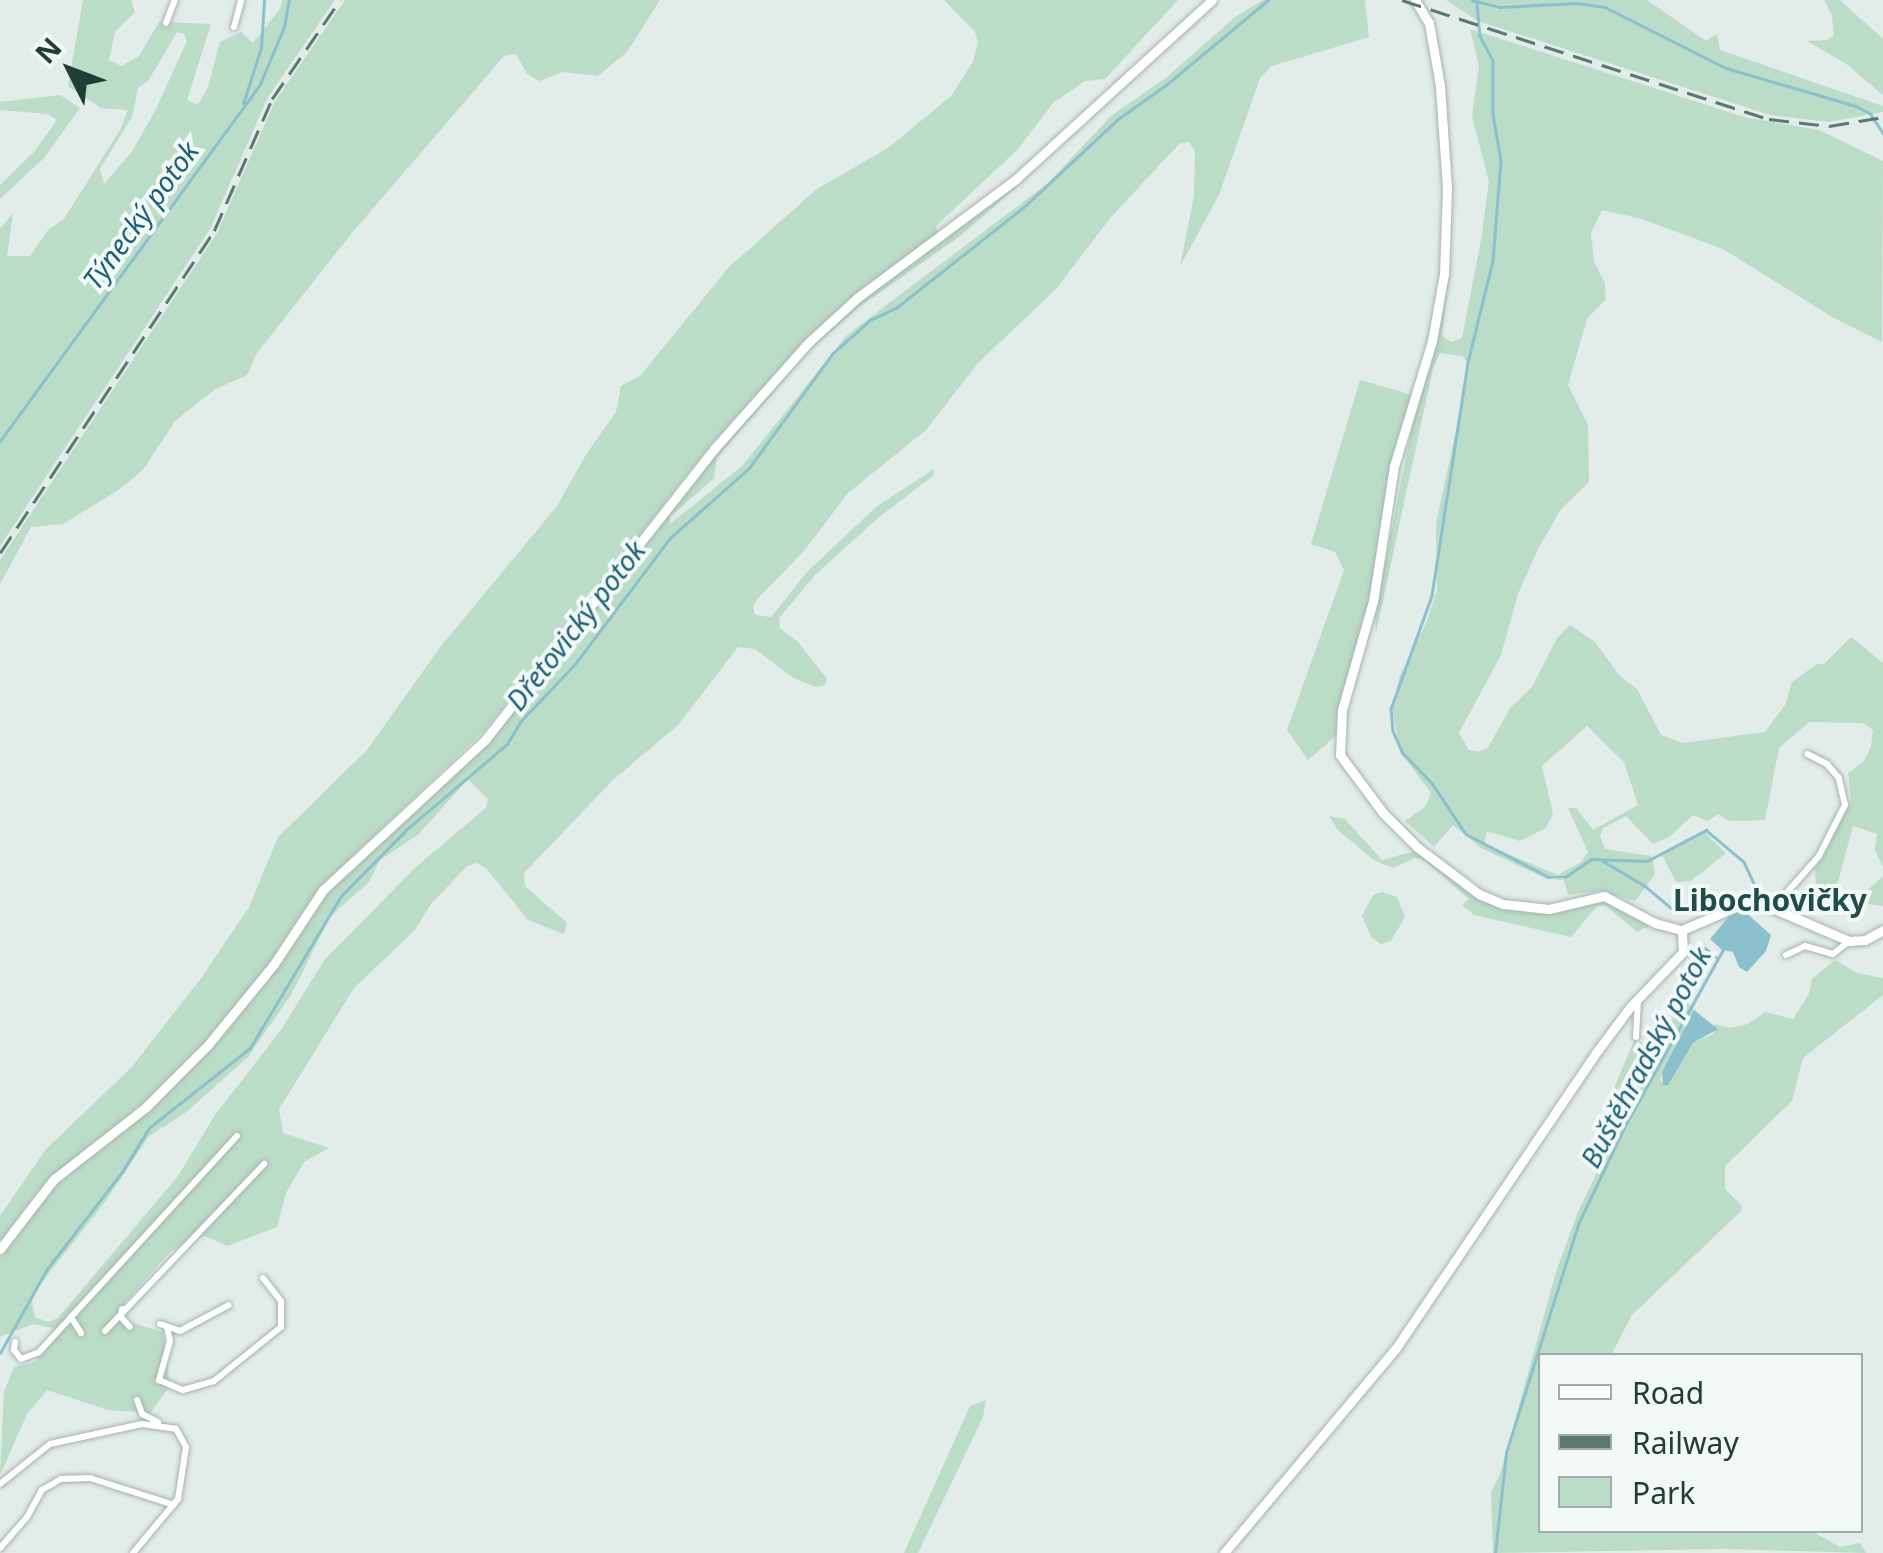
<!DOCTYPE html>
<html>
<head>
<meta charset="utf-8">
<style>
	body { margin:0 }
	#map { position:relative; width:1883px; height:1553px; overflow:hidden; background:#e2ece8; font-family:"Noto Sans",sans-serif }
	div>[style] { position:absolute }
	.green>* { inset:0; background:#bbdcc6 }
	.water>* { inset:0; background:#8bc0cf }
	.stream>* { height:2.5px; margin:-1.25px; padding:0 1.25px; transform-origin:1.25px; border-radius:1.25px; background:#8bc0cf }
	.roads { filter:drop-shadow(0 0 2px #a5b4af) drop-shadow(0 0 2px #a5b4af) }
	.street>* { height:6px; margin:-3px; padding:0 3px; transform-origin:3px; border-radius:3px; background:#fff }
	.secondary>* { height:9px; margin:-4.5px; padding:0 4.5px; transform-origin:4.5px; border-radius:4.5px; background:#fff }
	.rail>* { height:2.5px; margin-top:-1.25px; transform-origin:0; background:repeating-linear-gradient(90deg,#5d7872 0 20px,transparent 0 30px) }
	span { translate:-50% -50%; white-space:nowrap; text-align:center; line-height:1.15; -webkit-text-stroke:8px #f2f8f6; paint-order:stroke }
	.water-label { font-size:28px; color:#1e6177; font-style:italic }
	.quarter-label { font-size:30px; color:#1f4e46; font-weight:700 }
	.legend { position:absolute; left:1538px; top:1353px; width:325px; height:180px; box-sizing:border-box; background:#f2f8f6; border:2px solid #9fadaa; margin:0; padding:12px 18px; list-style:none; font-size:30px; color:#223c37 }
	.legend li { display:flex; align-items:center; gap:20px; height:50px }
	.legend b { width:50px; border:2px solid #9fadaa }
	.north { position:absolute; left:20px; top:20px; width:100px; height:100px; -webkit-text-stroke:8px #f2f8f6; paint-order:stroke; rotate:312deg; font-size:28px; font-weight:700; line-height:40px; text-align:center; color:#223c37 }
	.north::after { content:''; display:block; margin:auto; width:35px; height:45px; background:#223c37; clip-path:polygon(50% 0,100% 100%,50% 72%,0 100%) }
</style>
</head>
<body>
<div id="map">
	<div class="green">
		<i style="clip-path:polygon(evenodd,83px 0,131px 0,135px 12px,115px 32px,109px 60px,121px 66px,139px 56px,159px 22px,211px 24px,187px 100px,198px 105px,208px 87px,220px 42px,241px 32px,253px 43px,280px 9px,282px 0,335px 0,268px 97px,210px 229px,0 546px,0 229px,13px 213px,7px 256px,30px 256px,48px 230px,64px 219px,120px 130px,128px 110px,101px 108px,68px 86px,83px 0,177px 32px,184px 34px,187px 41px,156px 109px,133px 150px,104px 184px,100px 169px,132px 117px,138px 88px,148px 81px,177px 32px)"></i>
		<i style="clip-path:polygon(345px 0,660px 0,627px 52px,598px 76px,563px 72px,539px 81px,527px 74px,516px 54px,504px 56px,351px 234px,257px 353px,247px 375px,214px 390px,175px 421px,143px 470px,120px 489px,63px 524px,31px 527px,0 584px,0 560px,217px 233px,275px 101px)"></i>
		<i style="clip-path:polygon(944px 0,1178px 0,1105px 79px,1085px 81px,1053px 103px,1018px 149px,936px 226px,938px 233px,855px 295px,806px 339px,710px 446px,485px 730px,320px 887px,261px 976px,204px 1043px,144px 1102px,38px 1191px,0 1242px,0 1216px,46px 1149px,131px 1068px,202px 977px,249px 907px,278px 837px,367px 750px,441px 646px,557px 506px,587px 453px,616px 412px,621px 386px,640px 376px,729px 267px,800px 204px,817px 189px,888px 148px,951px 96px,973px 62px,978px 42px,975px 32px)"></i>
		<i style="clip-path:polygon(evenodd,1263px 0,1365px 0,1369px 37px,1272px 66px,1260px 78px,1219px 195px,1180px 266px,1194px 196px,1195px 151px,1189px 142px,1179px 144px,1111px 217px,1056px 289px,978px 363px,926px 430px,848px 493px,804px 551px,759px 597px,753px 607px,755px 615px,771px 617px,807px 572px,876px 507px,934px 469px,933px 476px,879px 517px,816px 574px,779px 618px,780px 628px,798px 642px,827px 679px,825px 685px,815px 687px,792px 677px,755px 649px,738px 647px,678px 725px,613px 780px,524px 873px,525px 886px,567px 923px,564px 934px,528px 920px,486px 868px,477px 863px,467px 866px,431px 904px,415px 930px,354px 988px,279px 1109px,283px 1133px,329px 1148px,304px 1162px,286px 1193px,277px 1227px,227px 1246px,205px 1236px,187px 1241px,170px 1252px,120px 1308px,122px 1320px,163px 1332px,170px 1386px,150px 1413px,108px 1410px,47px 1390px,27px 1414px,0 1475px,4px 1392px,14px 1367px,36px 1362px,53px 1328px,33px 1324px,0 1337px,0 1257px,44px 1197px,210px 1049px,268px 981px,326px 893px,491px 735px,717px 452px,813px 345px,860px 302px,1035px 171px,959px 237px,859px 307px,809px 351px,717px 458px,714px 478px,670px 517px,670px 524px,743px 465px,847px 335px,1048px 183px,1111px 116px,1167px 77px,1235px 17px,1263px 0,468px 779px,488px 799px,486px 808px,417px 866px,325px 959px,281px 1030px,215px 1115px,178px 1176px,58px 1318px,48px 1322px,35px 1317px,32px 1301px,39px 1286px,105px 1202px,149px 1136px,185px 1113px,248px 1057px,291px 995px,330px 917px,369px 882px,380px 860px,419px 834px,468px 779px)"></i>
		<i style="clip-path:polygon(1446px 0,1647px 0,1706px 41px,1717px 34px,1720px 50px,1883px 106px,1883px 112px,1829px 122px,1770px 115px,1478px 21px)"></i>
		<i style="clip-path:polygon(1824px 0,1840px 0,1883px 39px,1883px 95px,1845px 63px,1807px 41px,1827px 40px,1834px 35px,1832px 15px)"></i>
		<i style="clip-path:polygon(evenodd,1470px 29px,1744px 117px,1819px 130px,1883px 161px,1882px 342px,1834px 318px,1723px 249px,1642px 219px,1602px 210px,1591px 233px,1594px 262px,1605px 283px,1606px 299px,1587px 319px,1568px 385px,1588px 425px,1589px 482px,1561px 509px,1538px 549px,1518px 594px,1501px 655px,1459px 733px,1469px 750px,1478px 752px,1488px 748px,1510px 708px,1532px 687px,1557px 638px,1570px 625px,1595px 642px,1620px 676px,1637px 689px,1661px 735px,1683px 743px,1765px 732px,1785px 705px,1792px 682px,1817px 664px,1824px 664px,1851px 637px,1883px 663px,1883px 867px,1875px 850px,1877px 834px,1853px 826px,1838px 882px,1817px 903px,1815px 869px,1851px 802px,1848px 773px,1864px 761px,1871px 747px,1873px 730px,1863px 723px,1809px 722px,1779px 748px,1765px 820px,1728px 821px,1719px 814px,1707px 821px,1693px 815px,1669px 837px,1653px 844px,1626px 816px,1603px 828px,1600px 836px,1605px 849px,1652px 856px,1655px 874px,1635px 901px,1601px 891px,1568px 895px,1564px 880px,1547px 879px,1481px 848px,1453px 825px,1434px 847px,1405px 821px,1426px 806px,1431px 793px,1400px 752px,1392px 709px,1400px 675px,1427px 621px,1437px 590px,1436px 524px,1470px 365px,1462px 356px,1440px 353px,1433px 368px,1376px 633px,1375px 615px,1418px 396px,1450px 268px,1442px 336px,1452px 342px,1462px 338px,1481px 240px,1489px 181px,1472px 117px,1479px 66px,1470px 29px,1587px 726px,1624px 762px,1638px 805px,1593px 830px,1576px 808px,1568px 808px,1588px 852px,1581px 862px,1558px 875px,1484px 844px,1487px 831px,1520px 841px,1546px 828px,1553px 814px,1542px 766px,1587px 726px)"></i>
		<i style="clip-path:polygon(60px 95px,80px 108px,44px 158px,0 199px,0 185px,35px 151px,57px 120px,48px 114px,0 110px,0 102px)"></i>
		<i style="clip-path:polygon(1360px 380px,1413px 395px,1394px 467px,1373px 601px,1338px 734px,1308px 760px,1287px 730px,1344px 570px,1335px 552px,1311px 544px)"></i>
		<i style="clip-path:polygon(1339px 758px,1383px 813px,1479px 894px,1526px 909px,1604px 896px,1655px 923px,1637px 932px,1605px 905px,1597px 906px,1571px 937px,1474px 915px,1462px 905px,1469px 899px,1424px 860px,1415px 858px,1393px 868px,1375px 861px,1338px 830px,1329px 816px,1345px 819px,1382px 860px,1415px 851px,1367px 799px)"></i>
		<i style="clip-path:polygon(1703px 831px,1726px 853px,1691px 881px,1676px 882px,1662px 855px)"></i>
		<i style="clip-path:polygon(1883px 876px,1883px 906px,1853px 902px,1877px 882px)"></i>
		<i style="clip-path:polygon(1382px 892px,1397px 897px,1405px 917px,1391px 941px,1381px 944px,1372px 938px,1362px 916px,1373px 895px)"></i>
		<i style="clip-path:polygon(1835px 960px,1857px 973px,1883px 978px,1883px 995px,1803px 1058px,1792px 1101px,1725px 1166px,1725px 1189px,1742px 1206px,1741px 1211px,1632px 1315px,1611px 1355px,1540px 1356px,1540px 1530px,1811px 1531px,1840px 1547px,1860px 1543px,1866px 1553px,1722px 1549px,1493px 1553px,1491px 1492px,1500px 1474px,1556px 1272px,1578px 1212px,1620px 1125px,1605px 1110px,1635px 1038px,1648px 1047px,1687px 1002px,1694px 1010px,1662px 1072px,1660px 1080px,1667px 1085px,1693px 1043px,1713px 1034px,1715px 1024px,1730px 1028px,1748px 1024px,1765px 1012px,1793px 1019px,1809px 994px,1812px 979px)"></i>
		<i style="clip-path:polygon(986px 1400px,983px 1417px,918px 1553px,904px 1553px,970px 1406px)"></i>
	</div>
	<div class="water">
		<i style="clip-path:polygon(1744px 911px,1771px 935px,1766px 951px,1747px 972px,1739px 967px,1733px 952px,1722px 950px,1710px 939px,1730px 915px)"></i>
		<i style="clip-path:polygon(1694px 1010px,1718px 1029px,1693px 1043px,1668px 1085px,1663px 1085px,1662px 1072px)"></i>
	</div>
	<div class="stream">
		<i style="left:1472px;top:0;width:29px;rotate:14deg"></i>
		<i style="left:1500px;top:7px;width:77px;rotate:-3deg"></i>
		<i style="left:1577px;top:3px;width:28px;rotate:8deg"></i>
		<i style="left:1605px;top:7px;width:136px;rotate:26.8deg"></i>
		<i style="left:1726px;top:68px;width:135px;rotate:16.3deg"></i>
		<i style="left:1856px;top:106px;width:16px;rotate:27deg"></i>
		<i style="left:1870px;top:113px;width:24px;rotate:57deg"></i>
		<i style="left:1477px;top:3px;width:33px;rotate:85deg"></i>
		<i style="left:1480px;top:36px;width:27px;rotate:62deg"></i>
		<i style="left:1493px;top:60px;width:54px;rotate:90deg"></i>
		<i style="left:1493px;top:114px;width:48px;rotate:80.3deg"></i>
		<i style="left:1501px;top:161px;width:100px;rotate:94.6deg"></i>
		<i style="left:1493px;top:261px;width:105px;rotate:103.8deg"></i>
		<i style="left:1468px;top:363px;width:236px;rotate:98.8deg"></i>
		<i style="left:1432px;top:596px;width:120px;rotate:109.9deg"></i>
		<i style="left:1391px;top:709px;width:22px;rotate:85deg"></i>
		<i style="left:1393px;top:731px;width:24px;rotate:66deg"></i>
		<i style="left:1403px;top:753px;width:42px;rotate:46deg"></i>
		<i style="left:1432px;top:783px;width:61px;rotate:56.3deg"></i>
		<i style="left:1466px;top:834px;width:93px;rotate:27.4deg"></i>
		<i style="left:1549px;top:877px;width:16px"></i>
		<i style="left:1565px;top:877px;width:32px;rotate:-34deg"></i>
		<i style="left:1592px;top:859px;width:55px;rotate:2.1deg"></i>
		<i style="left:1647px;top:861px;width:67px;rotate:-27.7deg"></i>
		<i style="left:1706px;top:830px;width:50px;rotate:40.1deg"></i>
		<i style="left:1744px;top:862px;width:31px;rotate:65deg"></i>
		<i style="left:1757px;top:890px;width:11px;rotate:95deg"></i>
		<i style="left:243px;top:104px;width:59px;rotate:-72.2deg"></i>
		<i style="left:261px;top:48px;width:48px;rotate:-86.4deg"></i>
		<i style="left:0;top:441px;width:442px;rotate:-53.9deg"></i>
		<i style="left:260px;top:84px;width:62px;rotate:-67.2deg"></i>
		<i style="left:284px;top:27px;width:27px;rotate:-80deg"></i>
		<i style="left:1603px;top:861px;width:49px;rotate:30.8deg"></i>
		<i style="left:1645px;top:886px;width:39px;rotate:40deg"></i>
		<i style="left:1705px;top:948px;width:14px;rotate:39deg"></i>
		<i style="left:0;top:1353px;width:96px;rotate:-60.8deg"></i>
		<i style="left:47px;top:1269px;width:123px;rotate:-52.3deg"></i>
		<i style="left:122px;top:1172px;width:52px;rotate:-58.5deg"></i>
		<i style="left:149px;top:1128px;width:129px;rotate:-38.4deg"></i>
		<i style="left:250px;top:1048px;width:177px;rotate:-59.1deg"></i>
		<i style="left:341px;top:896px;width:93px;rotate:-45.4deg"></i>
		<i style="left:406px;top:830px;width:133px;rotate:-40.4deg"></i>
		<i style="left:507px;top:744px;width:26px;rotate:-59deg"></i>
		<i style="left:520px;top:722px;width:80px;rotate:-46.5deg"></i>
		<i style="left:575px;top:664px;width:158px;rotate:-53deg"></i>
		<i style="left:670px;top:538px;width:106px;rotate:-41.5deg"></i>
		<i style="left:749px;top:468px;width:141px;rotate:-53.9deg"></i>
		<i style="left:832px;top:354px;width:51px;rotate:-41.8deg"></i>
		<i style="left:870px;top:320px;width:29px;rotate:-25deg"></i>
		<i style="left:896px;top:308px;width:163px;rotate:-38.3deg"></i>
		<i style="left:1024px;top:207px;width:129px;rotate:-43.1deg"></i>
		<i style="left:1118px;top:119px;width:59px;rotate:-35.3deg"></i>
		<i style="left:1166px;top:85px;width:133px;rotate:-39.8deg"></i>
		<i style="left:1495px;top:1553px;width:101px;rotate:-83.7deg"></i>
		<i style="left:1506px;top:1453px;width:242px;rotate:-72.5deg"></i>
		<i style="left:1579px;top:1222px;width:109px;rotate:-64.4deg"></i>
		<i style="left:1626px;top:1124px;width:201px;rotate:-60.9deg"></i>
	</div>
	<div class="roads">
		<div class="street">
			<i style="left:166px;top:23px;width:25px;rotate:-69deg"></i>
			<i style="left:234px;top:27px;width:28px;rotate:-75deg"></i>
			<i style="left:1775px;top:906px;width:67px;rotate:-48.7deg"></i>
			<i style="left:1819px;top:856px;width:57px;rotate:-63deg"></i>
			<i style="left:1845px;top:805px;width:28px;rotate:-103deg"></i>
			<i style="left:1839px;top:778px;width:18px;rotate:-131deg"></i>
			<i style="left:1827px;top:764px;width:22px;rotate:-153deg"></i>
			<i style="left:1786px;top:955px;width:21px;rotate:-25deg"></i>
			<i style="left:1805px;top:946px;width:29px;rotate:16deg"></i>
			<i style="left:1833px;top:954px;width:21px;rotate:-39deg"></i>
			<i style="left:1636px;top:1037px;width:38px;rotate:-87deg"></i>
			<i style="left:122px;top:1309px;width:8px;rotate:97deg"></i>
			<i style="left:121px;top:1317px;width:13px;rotate:48deg"></i>
			<i style="left:71px;top:1317px;width:19px;rotate:58deg"></i>
			<i style="left:160px;top:1324px;width:21px;rotate:19deg"></i>
			<i style="left:180px;top:1331px;width:55px;rotate:-28deg"></i>
			<i style="left:167px;top:1327px;width:14px;rotate:78deg"></i>
			<i style="left:170px;top:1341px;width:41px;rotate:105.8deg"></i>
			<i style="left:159px;top:1380px;width:26px;rotate:23deg"></i>
			<i style="left:183px;top:1390px;width:32px;rotate:-16deg"></i>
			<i style="left:214px;top:1381px;width:86px;rotate:-38.9deg"></i>
			<i style="left:281px;top:1327px;width:26px;rotate:-90deg"></i>
			<i style="left:281px;top:1301px;width:29px;rotate:-128deg"></i>
			<i style="left:105px;top:1331px;width:231px;rotate:-46.4deg"></i>
			<i style="left:15px;top:1342px;width:8px;rotate:97deg"></i>
			<i style="left:14px;top:1350px;width:11px;rotate:52deg"></i>
			<i style="left:21px;top:1359px;width:19px;rotate:-21deg"></i>
			<i style="left:39px;top:1352px;width:293px;rotate:-47.5deg"></i>
			<i style="left:137px;top:1400px;width:15px;rotate:70deg"></i>
			<i style="left:142px;top:1414px;width:18px;rotate:27deg"></i>
			<i style="left:0;top:1484px;width:64px;rotate:-38.7deg"></i>
			<i style="left:50px;top:1444px;width:94px;rotate:-12.3deg"></i>
			<i style="left:142px;top:1424px;width:34px;rotate:8deg"></i>
			<i style="left:176px;top:1429px;width:21px;rotate:61deg"></i>
			<i style="left:186px;top:1447px;width:53px;rotate:98.7deg"></i>
			<i style="left:178px;top:1499px;width:70px;rotate:129.8deg"></i>
			<i style="left:0;top:1548px;width:41px;rotate:-48.9deg"></i>
			<i style="left:27px;top:1517px;width:31px;rotate:-61deg"></i>
			<i style="left:42px;top:1490px;width:22px;rotate:-30deg"></i>
			<i style="left:61px;top:1479px;width:29px;rotate:-2deg"></i>
			<i style="left:90px;top:1478px;width:88px;rotate:17.8deg"></i>
		</div>
		<div class="secondary">
			<i style="left:1415px;top:0;width:27px;rotate:59deg"></i>
			<i style="left:1429px;top:23px;width:64px;rotate:80.1deg"></i>
			<i style="left:1440px;top:86px;width:103px;rotate:86.1deg"></i>
			<i style="left:1447px;top:189px;width:85px;rotate:92deg"></i>
			<i style="left:1444px;top:274px;width:68px;rotate:100.2deg"></i>
			<i style="left:1432px;top:341px;width:131px;rotate:106.9deg"></i>
			<i style="left:1394px;top:466px;width:137px;rotate:98.8deg"></i>
			<i style="left:1373px;top:601px;width:113px;rotate:105.9deg"></i>
			<i style="left:1342px;top:710px;width:45px;rotate:92.5deg"></i>
			<i style="left:1340px;top:755px;width:72px;rotate:53.4deg"></i>
			<i style="left:1383px;top:813px;width:48px;rotate:45deg"></i>
			<i style="left:1417px;top:847px;width:78px;rotate:37.2deg"></i>
			<i style="left:1479px;top:894px;width:26px;rotate:23deg"></i>
			<i style="left:1503px;top:904px;width:46px;rotate:6.2deg"></i>
			<i style="left:1549px;top:909px;width:57px;rotate:-13.3deg"></i>
			<i style="left:1604px;top:896px;width:58px;rotate:27.9deg"></i>
			<i style="left:1655px;top:923px;width:28px;rotate:15deg"></i>
			<i style="left:1682px;top:930px;width:61px;rotate:-23.2deg"></i>
			<i style="left:1738px;top:906px;width:25px;rotate:-5deg"></i>
			<i style="left:1763px;top:904px;width:94px;rotate:23.3deg"></i>
			<i style="left:1849px;top:941px;width:16px;rotate:-4deg"></i>
			<i style="left:1865px;top:940px;width:21px;rotate:-29deg"></i>
			<i style="left:0;top:1249px;width:88px;rotate:-52.4deg"></i>
			<i style="left:54px;top:1179px;width:117px;rotate:-38deg"></i>
			<i style="left:146px;top:1107px;width:86px;rotate:-45deg"></i>
			<i style="left:207px;top:1046px;width:106px;rotate:-50.7deg"></i>
			<i style="left:274px;top:964px;width:89px;rotate:-56.5deg"></i>
			<i style="left:323px;top:890px;width:221px;rotate:-42.8deg"></i>
			<i style="left:485px;top:740px;width:370px;rotate:-51.8deg"></i>
			<i style="left:714px;top:449px;width:143px;rotate:-48.4deg"></i>
			<i style="left:809px;top:342px;width:65px;rotate:-42.5deg"></i>
			<i style="left:857px;top:298px;width:199px;rotate:-36.8deg"></i>
			<i style="left:1016px;top:179px;width:265px;rotate:-42.4deg"></i>
			<i style="left:1224px;top:1553px;width:268px;rotate:-50deg"></i>
			<i style="left:1396px;top:1348px;width:360px;rotate:-55.9deg"></i>
			<i style="left:1598px;top:1050px;width:54px;rotate:-53.3deg"></i>
			<i style="left:1630px;top:1007px;width:76px;rotate:-46.1deg"></i>
			<i style="left:1683px;top:952px;width:22px;rotate:-93deg"></i>
		</div>
	</div>
	<div class="rail">
		<i style="left:1402px;top:0;width:386px;rotate:18deg"></i>
		<i style="left:1769px;top:119px;width:60px;rotate:6.7deg"></i>
		<i style="left:1829px;top:126px;width:55px;rotate:-9.5deg"></i>
		<i style="left:0;top:553px;width:387px;rotate:-56.4deg"></i>
		<i style="left:214px;top:231px;width:144px;rotate:-66.3deg"></i>
		<i style="left:272px;top:99px;width:120px;rotate:-55.5deg"></i>
	</div>
	<div class="water-label">
		<span style="left:140px;top:215px;rotate:-54deg">Týnecký potok</span>
		<span style="left:575px;top:625px;rotate:-52deg">Dřetovický potok</span>
		<span style="left:1645px;top:1057px;rotate:-62deg">Buštěhradský potok</span>
	</div>
	<div class="quarter-label">
		<span style="left:1770px;top:900px">Libochovičky</span>
	</div>
	<ul class="legend">
	<li><b style="height:12px;background:#fff"></b>Road</li>
	<li><b style="height:12px;background:#5d7872"></b>Railway</li>
	<li><b style="height:28px;background:#bbdcc6"></b>Park</li>
	</ul>
	<div class="north">N</div>
</div>
</body>
</html>
